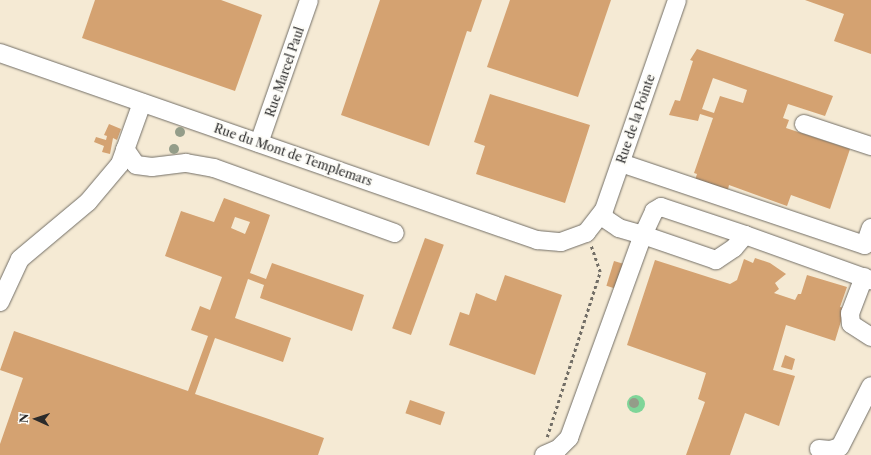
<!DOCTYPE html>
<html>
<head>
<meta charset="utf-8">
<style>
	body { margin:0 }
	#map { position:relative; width:871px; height:455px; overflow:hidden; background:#f5ead4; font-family:"Libre Caslon Text",serif }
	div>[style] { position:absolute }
	.green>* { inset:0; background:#7fd598 }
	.round { border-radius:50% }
	.building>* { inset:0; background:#d4a271; transform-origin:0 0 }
	.path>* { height:2.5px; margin-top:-1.25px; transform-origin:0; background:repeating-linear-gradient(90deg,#726e66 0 3px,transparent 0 6px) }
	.roads { filter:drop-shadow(0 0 1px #726e66) drop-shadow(0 0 1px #726e66) }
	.minor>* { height:18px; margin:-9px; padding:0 9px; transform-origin:9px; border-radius:9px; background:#fff }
	.trees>* { width:10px; height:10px; margin:-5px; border-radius:50%; background:#949d89 }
	span { translate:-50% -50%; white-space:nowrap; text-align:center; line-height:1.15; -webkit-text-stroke:4px #fdfcf7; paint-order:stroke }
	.street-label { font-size:12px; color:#2b2b2b }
	.north { position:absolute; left:16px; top:399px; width:40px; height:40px; -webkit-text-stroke:3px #fdfcf7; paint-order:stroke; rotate:273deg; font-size:11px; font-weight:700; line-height:16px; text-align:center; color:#2b2b2b }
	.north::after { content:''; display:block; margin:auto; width:14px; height:18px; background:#2b2b2b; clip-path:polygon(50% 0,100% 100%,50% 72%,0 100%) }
</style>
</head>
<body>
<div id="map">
	<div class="green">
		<i class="round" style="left:627px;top:395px;width:18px;height:18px"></i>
	</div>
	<div class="building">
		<i style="clip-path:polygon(95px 0,221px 0,262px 15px,235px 91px,82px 38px)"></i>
		<i style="clip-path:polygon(380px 0,482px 0,471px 32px,467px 31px,429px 146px,341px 115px)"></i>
		<i style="clip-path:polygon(510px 0,611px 0,578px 97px,487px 67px)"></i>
		<i style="clip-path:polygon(805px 0,871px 0,871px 54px,834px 41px,844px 14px)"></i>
		<i style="clip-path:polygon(evenodd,697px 49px,833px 96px,825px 116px,788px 104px,783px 118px,789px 120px,786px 128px,850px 149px,830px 209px,791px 195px,787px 206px,729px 185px,727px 194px,694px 183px,697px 174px,694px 173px,713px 118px,700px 114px,698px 121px,669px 115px,675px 100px,680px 101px,693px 61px,690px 60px,697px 49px,713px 78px,747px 90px,743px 103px,720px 96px,714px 113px,702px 109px,713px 78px)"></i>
		<i style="clip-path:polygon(490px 94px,590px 125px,565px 203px,476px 174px,485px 146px,474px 142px)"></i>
		<i style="clip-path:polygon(109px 124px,121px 129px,117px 140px,113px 138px,110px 154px,102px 152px,104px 146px,94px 142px,96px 137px,106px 140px,107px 136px,104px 135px)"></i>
		<i style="clip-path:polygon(evenodd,224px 198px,270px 215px,250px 273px,266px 279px,272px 263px,364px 295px,352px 331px,260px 298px,264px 285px,248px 279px,235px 318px,291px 338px,283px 362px,215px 338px,195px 394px,324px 438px,318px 455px,0 455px,0 444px,23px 378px,0 370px,14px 331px,188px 391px,208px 336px,191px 330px,200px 306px,210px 310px,222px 277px,165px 256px,181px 211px,214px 222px,224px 198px,235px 217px,250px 222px,245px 234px,231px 228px,235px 217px)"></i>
		<i style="left:425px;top:238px;width:20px;height:96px;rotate:20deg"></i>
		<i style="clip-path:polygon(755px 258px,770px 263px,786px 274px,775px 283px,779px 289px,774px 293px,795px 300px,798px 294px,801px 294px,807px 275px,847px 287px,840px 307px,845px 308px,835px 341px,786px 325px,773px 370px,795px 376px,779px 426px,745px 413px,730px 455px,686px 455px,705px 402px,698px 399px,706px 373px,627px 345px,655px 260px,730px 284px,737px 280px,744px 259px,753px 263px)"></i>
		<i style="left:614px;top:261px;width:14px;height:26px;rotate:17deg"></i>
		<i style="clip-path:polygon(505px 275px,562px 295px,535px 375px,449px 345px,460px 312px,469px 315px,476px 293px,496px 301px)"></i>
		<i style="clip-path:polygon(785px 355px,795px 359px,792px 370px,781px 367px)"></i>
		<i style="left:410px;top:400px;width:37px;height:14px;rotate:19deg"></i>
	</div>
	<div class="path">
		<i style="left:547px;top:437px;width:173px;rotate:-72.2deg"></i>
		<i style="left:600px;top:272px;width:28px;rotate:-109deg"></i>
	</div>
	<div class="roads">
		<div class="minor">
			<i style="left:0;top:53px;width:569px;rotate:19.2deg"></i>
			<i style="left:537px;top:240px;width:24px;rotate:5deg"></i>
			<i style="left:561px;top:242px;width:27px;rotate:-20deg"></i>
			<i style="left:586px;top:233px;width:29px;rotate:-52deg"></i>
			<i style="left:604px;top:210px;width:222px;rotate:-70.8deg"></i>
			<i style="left:804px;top:124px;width:71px;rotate:18.2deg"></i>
			<i style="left:259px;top:143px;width:151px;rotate:-70.7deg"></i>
			<i style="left:125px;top:149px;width:19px;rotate:55deg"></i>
			<i style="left:136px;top:165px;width:16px;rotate:7deg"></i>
			<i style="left:152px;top:167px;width:34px;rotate:-7deg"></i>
			<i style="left:186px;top:163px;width:28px;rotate:10deg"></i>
			<i style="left:214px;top:168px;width:192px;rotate:19.8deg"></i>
			<i style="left:621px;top:163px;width:257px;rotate:18.6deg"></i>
			<i style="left:865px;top:245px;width:18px;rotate:-71deg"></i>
			<i style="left:745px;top:235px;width:17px;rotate:130deg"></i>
			<i style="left:734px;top:248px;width:22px;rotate:146deg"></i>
			<i style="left:716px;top:260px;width:77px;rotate:-161.1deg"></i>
			<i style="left:643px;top:235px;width:26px;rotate:-65deg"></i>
			<i style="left:654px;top:211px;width:8px;rotate:-30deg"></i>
			<i style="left:661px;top:207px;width:89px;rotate:18.4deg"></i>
			<i style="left:745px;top:235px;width:134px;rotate:19.7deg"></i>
			<i style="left:864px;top:277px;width:39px;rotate:111deg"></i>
			<i style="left:850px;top:313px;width:11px;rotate:85deg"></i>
			<i style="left:851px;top:324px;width:24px;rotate:33deg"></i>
			<i style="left:0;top:302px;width:47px;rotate:-65.1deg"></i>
			<i style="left:20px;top:259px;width:89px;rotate:-40deg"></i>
			<i style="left:88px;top:202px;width:50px;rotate:-49.9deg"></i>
			<i style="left:120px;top:164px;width:65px;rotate:-70.2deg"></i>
			<i style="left:819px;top:449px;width:11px;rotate:5deg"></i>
			<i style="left:830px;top:450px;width:10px;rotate:-17deg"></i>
			<i style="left:840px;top:447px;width:68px;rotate:-63.1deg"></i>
			<i style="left:544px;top:455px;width:15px;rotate:-23deg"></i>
			<i style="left:558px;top:449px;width:16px;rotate:-45deg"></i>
			<i style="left:569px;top:438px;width:216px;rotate:-70deg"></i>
			<i style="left:643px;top:235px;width:25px;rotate:-164deg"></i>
			<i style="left:619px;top:228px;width:22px;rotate:-146deg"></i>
		</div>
	</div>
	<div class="trees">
		<i style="left:180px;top:132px"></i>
		<i style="left:174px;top:149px"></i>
		<i style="left:634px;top:403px"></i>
	</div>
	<div class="street-label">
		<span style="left:285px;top:72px;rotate:-71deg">Rue Marcel Paul</span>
		<span style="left:636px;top:119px;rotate:-71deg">Rue de la Pointe</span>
		<span style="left:293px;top:155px;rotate:19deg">Rue du Mont de Templemars</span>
	</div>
	<div class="north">N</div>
</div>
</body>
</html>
